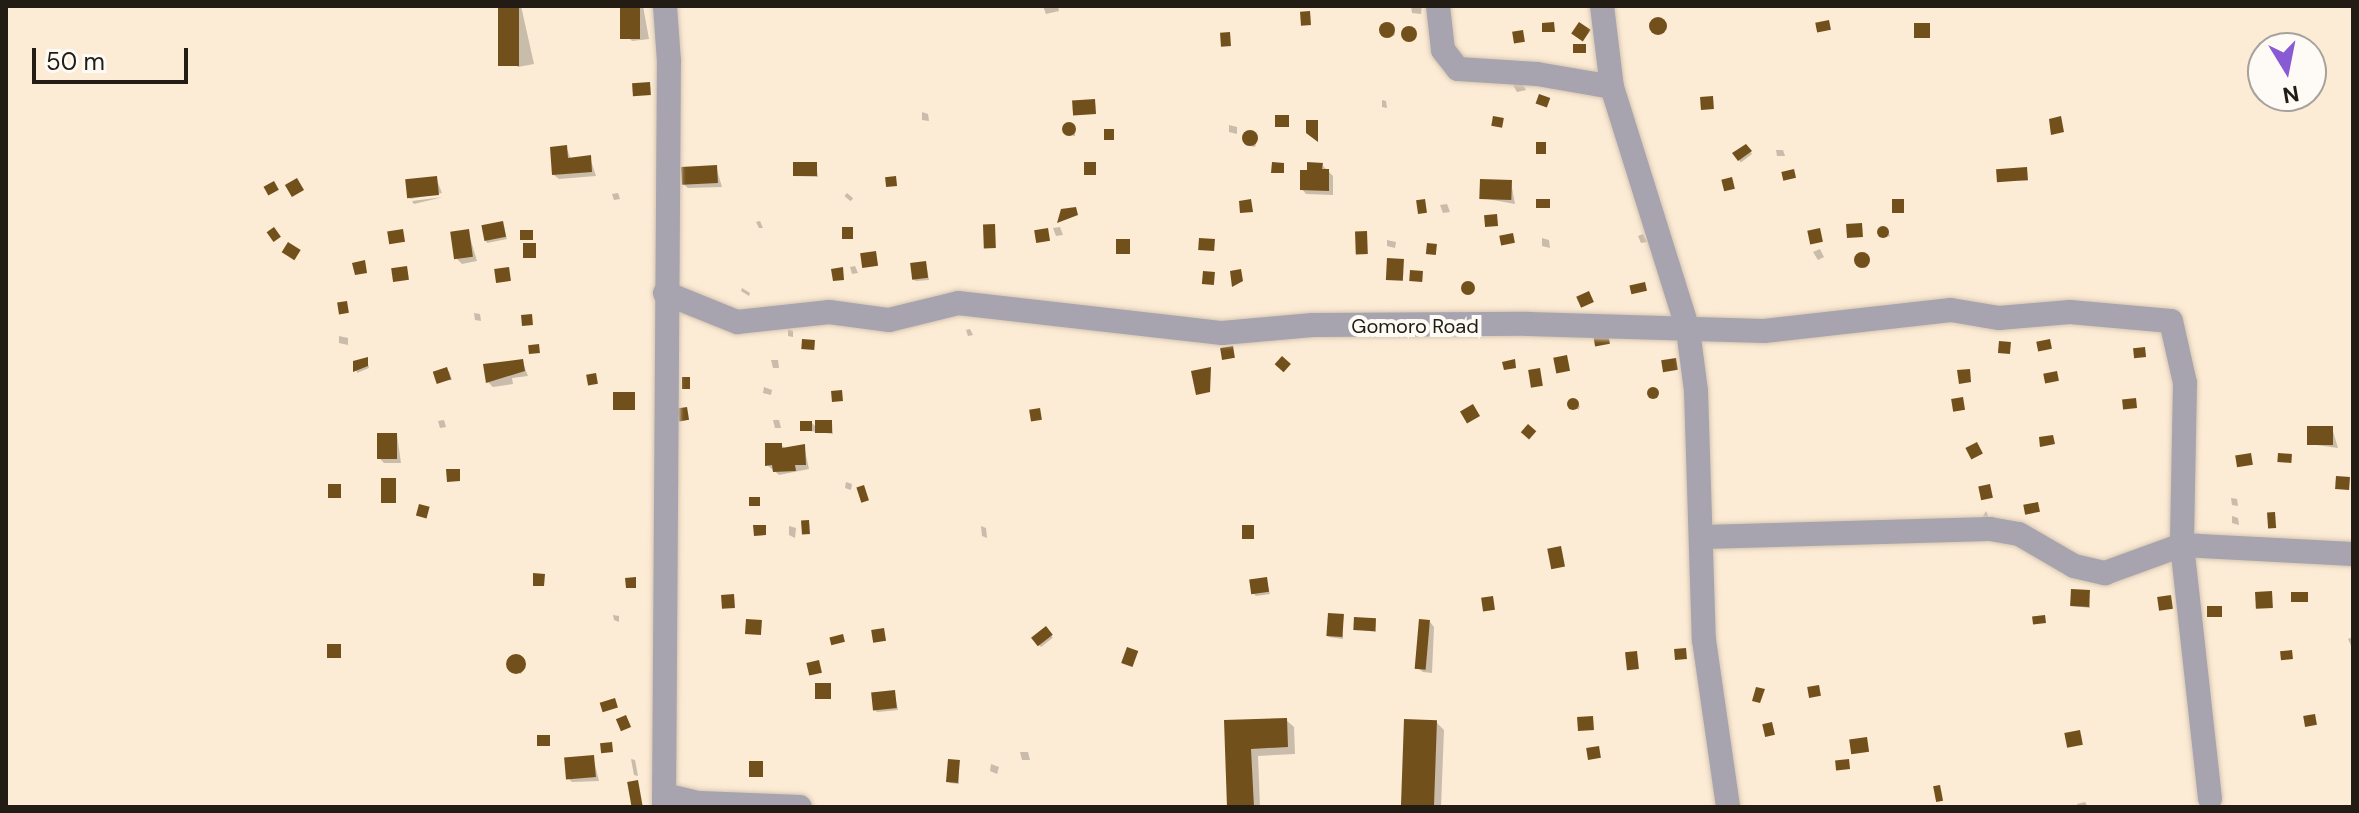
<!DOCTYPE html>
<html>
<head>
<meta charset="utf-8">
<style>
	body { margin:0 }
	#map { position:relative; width:2359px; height:813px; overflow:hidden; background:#fcebd5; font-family:"DM Sans",sans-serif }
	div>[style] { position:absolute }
	.shadow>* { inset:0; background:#0003; transform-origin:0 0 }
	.building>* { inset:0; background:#72501b; transform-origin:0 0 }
	.round { border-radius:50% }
	.roads { filter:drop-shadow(0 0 2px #d5c6b2) drop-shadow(0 0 2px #d5c6b2) }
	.minor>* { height:24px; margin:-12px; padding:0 12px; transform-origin:12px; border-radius:12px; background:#a7a4af }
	span { translate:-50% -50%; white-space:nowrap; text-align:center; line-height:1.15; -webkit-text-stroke:8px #fefbf6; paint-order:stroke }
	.street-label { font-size:20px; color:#221c14 }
	.frame { position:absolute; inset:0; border:8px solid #221c14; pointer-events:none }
	.north { position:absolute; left:2247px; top:32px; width:80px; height:80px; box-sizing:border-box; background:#fefbf6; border:2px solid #a6a29c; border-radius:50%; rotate:170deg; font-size:22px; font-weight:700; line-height:32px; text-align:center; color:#221c14 }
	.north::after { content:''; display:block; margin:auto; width:28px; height:36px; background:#885ad4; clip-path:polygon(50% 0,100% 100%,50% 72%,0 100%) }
	.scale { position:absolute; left:32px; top:48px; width:156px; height:36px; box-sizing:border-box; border:4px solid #221c14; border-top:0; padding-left:10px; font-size:24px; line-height:28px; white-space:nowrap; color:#221c14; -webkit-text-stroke:6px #fefbf6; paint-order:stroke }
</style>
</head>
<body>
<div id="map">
	<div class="shadow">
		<i style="clip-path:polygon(500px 6px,521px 6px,534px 64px,518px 67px,514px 63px)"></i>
		<i style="clip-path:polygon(622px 6px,643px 6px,649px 39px,632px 41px,628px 37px)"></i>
		<i style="clip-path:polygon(1043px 6px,1058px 6px,1059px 11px,1046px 14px)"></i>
		<i style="clip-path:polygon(1411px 6px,1422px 6px,1421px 14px,1412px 13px)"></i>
		<i style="clip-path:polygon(1658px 19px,1667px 28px,1658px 35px,1652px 23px)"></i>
		<i style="clip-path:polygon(1383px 28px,1391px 26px,1395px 35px,1387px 38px)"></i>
		<i style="clip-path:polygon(1410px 29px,1416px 39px,1409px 42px,1404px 32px)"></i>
		<i style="clip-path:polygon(1513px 85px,1522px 83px,1526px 90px,1517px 92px)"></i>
		<i style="clip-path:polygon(1382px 100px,1386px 101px,1387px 108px,1382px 107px)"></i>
		<i style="clip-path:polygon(922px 112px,928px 114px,929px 121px,922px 120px)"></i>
		<i style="clip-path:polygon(1064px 124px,1075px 126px,1075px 136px,1064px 134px)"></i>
		<i style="clip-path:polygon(1229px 125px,1237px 127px,1237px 134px,1229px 132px)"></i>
		<i style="clip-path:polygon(1247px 132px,1258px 138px,1255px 147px,1245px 145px)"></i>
		<i style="left:1746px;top:146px;width:10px;height:14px;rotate:53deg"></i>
		<i style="clip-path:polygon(566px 147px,571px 159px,590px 158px,596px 176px,559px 179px,554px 175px)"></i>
		<i style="clip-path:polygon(1776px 150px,1783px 150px,1785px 156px,1777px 156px)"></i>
		<i style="clip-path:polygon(816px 164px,818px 177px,795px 176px)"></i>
		<i style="clip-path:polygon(1322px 165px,1333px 176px,1333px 195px,1306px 194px,1302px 189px)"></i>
		<i style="clip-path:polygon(716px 167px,722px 187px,688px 188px,683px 184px)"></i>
		<i style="clip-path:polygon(2026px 169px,2028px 181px,1998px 180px)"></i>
		<i style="clip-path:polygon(436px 178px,442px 193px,410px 199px,407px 182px)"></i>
		<i style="clip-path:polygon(1511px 182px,1515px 204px,1482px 198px)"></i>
		<i style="clip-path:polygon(618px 193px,620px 199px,614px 200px,612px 194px)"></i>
		<i style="left:847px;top:193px;width:8px;height:4px;rotate:40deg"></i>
		<i style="clip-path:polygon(443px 197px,414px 204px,412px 201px)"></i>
		<i style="clip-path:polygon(1447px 204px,1450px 212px,1443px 213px,1440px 205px)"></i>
		<i style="clip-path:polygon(760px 221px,763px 228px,759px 228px,756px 222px)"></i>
		<i style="clip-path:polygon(503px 223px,507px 239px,487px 243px,486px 241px)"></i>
		<i style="clip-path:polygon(1060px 227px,1063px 235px,1056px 236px,1053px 228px)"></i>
		<i style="clip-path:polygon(1887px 229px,1890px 236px,1882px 238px,1879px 231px)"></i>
		<i style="clip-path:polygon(468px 231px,477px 261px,462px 264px,457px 259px)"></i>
		<i style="clip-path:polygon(1638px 236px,1643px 234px,1647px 242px,1641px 243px)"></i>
		<i style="clip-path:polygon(1542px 238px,1549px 240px,1550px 248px,1542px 246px)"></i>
		<i style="clip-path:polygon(1387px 240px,1396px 242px,1395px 248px,1387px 246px)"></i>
		<i style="clip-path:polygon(1820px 249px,1824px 257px,1818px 260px,1813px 252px)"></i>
		<i style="clip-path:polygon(1862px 255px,1870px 260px,1866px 268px,1858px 263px)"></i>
		<i style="clip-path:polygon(926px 263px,929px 280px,916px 281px,914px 280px)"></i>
		<i style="clip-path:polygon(850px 267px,855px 266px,858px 273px,852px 274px)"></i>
		<i style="clip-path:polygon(1467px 284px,1474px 288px,1472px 294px,1464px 291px)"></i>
		<i style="clip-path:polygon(742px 288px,750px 293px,749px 296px,741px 291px)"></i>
		<i style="clip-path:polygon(474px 313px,480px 314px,481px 321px,475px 320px)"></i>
		<i style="clip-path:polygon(788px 329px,793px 331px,793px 337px,788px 336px)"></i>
		<i style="clip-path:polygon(970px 329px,973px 335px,968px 336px,966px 330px)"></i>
		<i style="clip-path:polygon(339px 336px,348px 338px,348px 345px,339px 343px)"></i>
		<i style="clip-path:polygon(367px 360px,369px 368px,357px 373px,355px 363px)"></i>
		<i style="clip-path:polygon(771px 360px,778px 360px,779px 368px,773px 368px)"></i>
		<i style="clip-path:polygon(522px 361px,528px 376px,512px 378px,513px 384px,493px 387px,488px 382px)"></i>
		<i style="clip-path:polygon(449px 371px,452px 380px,436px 381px,434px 372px)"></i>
		<i style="clip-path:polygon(764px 387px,772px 390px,771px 395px,763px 393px)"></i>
		<i style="clip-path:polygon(1654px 389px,1656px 391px,1658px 397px,1650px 395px)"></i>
		<i style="left:1571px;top:402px;width:10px;height:4px;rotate:24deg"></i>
		<i style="clip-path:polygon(444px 420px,446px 427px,440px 428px,438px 421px)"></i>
		<i style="clip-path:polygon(773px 420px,779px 420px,781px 428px,775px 428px)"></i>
		<i style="clip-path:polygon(832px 422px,833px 434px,802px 430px,812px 423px,817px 428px)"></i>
		<i style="clip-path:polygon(2332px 428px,2338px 448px,2309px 444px)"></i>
		<i style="clip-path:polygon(397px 435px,401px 463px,384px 463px,380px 459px)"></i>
		<i style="clip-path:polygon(781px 445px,786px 449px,804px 446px,809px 469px,779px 475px,772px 469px,767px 465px)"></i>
		<i style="clip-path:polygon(846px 482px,852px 484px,851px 490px,845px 488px)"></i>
		<i style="clip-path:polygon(2231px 498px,2237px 499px,2238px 506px,2232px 505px)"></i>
		<i style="clip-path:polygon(1986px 511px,1987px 513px,1989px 519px,1982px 518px)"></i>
		<i style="clip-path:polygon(2232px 516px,2238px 518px,2239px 525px,2232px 523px)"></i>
		<i style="clip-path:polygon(789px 526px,796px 528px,795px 538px,789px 535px)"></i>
		<i style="clip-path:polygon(981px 526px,986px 528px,987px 538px,982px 536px)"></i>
		<i style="clip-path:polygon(1266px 579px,1270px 594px,1256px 596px,1254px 594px)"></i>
		<i style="clip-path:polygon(2089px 592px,2090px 608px,2073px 606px)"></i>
		<i style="clip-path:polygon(613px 615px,619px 616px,619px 622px,614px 620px)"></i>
		<i style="clip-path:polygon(1343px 616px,1343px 639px,1329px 637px,1328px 636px)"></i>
		<i style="clip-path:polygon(1376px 620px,1376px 632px,1355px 629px)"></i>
		<i style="clip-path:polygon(1430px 622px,1434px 627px,1432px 673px,1423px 672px,1418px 668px)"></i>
		<i style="left:1046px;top:629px;width:11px;height:15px;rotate:52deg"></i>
		<i style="clip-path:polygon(2353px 637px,2353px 650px,2348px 639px)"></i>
		<i style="clip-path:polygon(513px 657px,526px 664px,521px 674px,509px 665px)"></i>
		<i style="clip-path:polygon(894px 692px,898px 710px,877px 712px,875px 710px)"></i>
		<i style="clip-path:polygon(1286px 720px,1294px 727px,1295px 754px,1258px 756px,1260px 807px,1229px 807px,1226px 722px)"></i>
		<i style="clip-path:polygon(1436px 722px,1444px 730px,1441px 807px,1404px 807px)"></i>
		<i style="clip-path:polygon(1020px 752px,1028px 752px,1030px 760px,1022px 760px)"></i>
		<i style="clip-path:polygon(593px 757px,599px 781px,572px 782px,567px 777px)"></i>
		<i style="clip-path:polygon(631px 759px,635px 760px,638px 776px,634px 775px)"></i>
		<i style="clip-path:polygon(959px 762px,959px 784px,950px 783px,948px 781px)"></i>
		<i style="clip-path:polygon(991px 764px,999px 767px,997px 774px,990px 771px)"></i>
		<i style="clip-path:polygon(2085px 802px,2088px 807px,2078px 807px,2077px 804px)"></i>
	</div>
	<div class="building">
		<i style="left:498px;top:6px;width:21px;height:60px"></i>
		<i style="left:620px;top:6px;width:20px;height:33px"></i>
		<i style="left:1310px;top:11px;width:14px;height:10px;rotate:86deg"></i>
		<i class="round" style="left:1649px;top:17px;width:18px;height:18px"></i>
		<i style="left:1829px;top:20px;width:10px;height:14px;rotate:79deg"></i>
		<i class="round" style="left:1379px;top:22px;width:16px;height:16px"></i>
		<i style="clip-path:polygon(1554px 22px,1555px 32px,1542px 32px,1542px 23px)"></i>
		<i style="left:1579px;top:22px;width:14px;height:14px;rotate:34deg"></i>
		<i style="left:1930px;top:23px;width:15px;height:16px;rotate:90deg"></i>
		<i class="round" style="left:1401px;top:26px;width:16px;height:16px"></i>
		<i style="left:1523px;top:30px;width:12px;height:11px;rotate:81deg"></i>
		<i style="left:1230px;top:32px;width:14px;height:10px;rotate:86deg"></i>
		<i style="left:1586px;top:44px;width:9px;height:13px;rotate:90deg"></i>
		<i style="left:650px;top:82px;width:13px;height:18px;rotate:86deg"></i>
		<i style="left:1539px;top:94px;width:12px;height:10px;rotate:20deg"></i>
		<i style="left:1713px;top:96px;width:13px;height:13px;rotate:86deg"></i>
		<i style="left:1095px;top:99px;width:15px;height:23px;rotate:86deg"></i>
		<i style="left:1289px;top:115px;width:12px;height:14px;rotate:90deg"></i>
		<i style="left:1493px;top:116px;width:11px;height:10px;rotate:10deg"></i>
		<i style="clip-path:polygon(2061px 116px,2064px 132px,2051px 135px,2049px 119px)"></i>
		<i style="clip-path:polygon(1306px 120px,1318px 120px,1318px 142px,1306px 133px)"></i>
		<i class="round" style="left:1062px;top:122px;width:14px;height:14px"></i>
		<i style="left:1104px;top:129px;width:10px;height:11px"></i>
		<i class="round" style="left:1242px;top:130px;width:16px;height:16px"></i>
		<i style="left:1536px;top:142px;width:10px;height:12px"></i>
		<i style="clip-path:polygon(1746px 144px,1752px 151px,1738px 161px,1732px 153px)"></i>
		<i style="clip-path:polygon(567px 145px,568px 158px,591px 155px,592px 172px,552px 175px,550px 147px)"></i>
		<i style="left:793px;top:162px;width:24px;height:14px"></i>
		<i style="left:1084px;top:162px;width:12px;height:13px"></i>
		<i style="clip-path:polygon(1272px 162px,1284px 163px,1284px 173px,1271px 173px)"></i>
		<i style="clip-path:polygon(1307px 162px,1323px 163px,1322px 169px,1329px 169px,1329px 191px,1300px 190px,1300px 170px,1307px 170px)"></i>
		<i style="left:717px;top:165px;width:18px;height:36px;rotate:87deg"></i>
		<i style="left:2027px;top:167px;width:13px;height:31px;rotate:86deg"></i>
		<i style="left:1794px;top:169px;width:9px;height:13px;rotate:77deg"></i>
		<i style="left:437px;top:176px;width:19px;height:32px;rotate:84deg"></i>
		<i style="left:896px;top:176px;width:10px;height:11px;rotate:84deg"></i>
		<i style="left:1732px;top:177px;width:12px;height:11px;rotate:76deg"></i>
		<i style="left:297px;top:178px;width:14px;height:14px;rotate:60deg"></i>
		<i style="left:1480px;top:179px;width:32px;height:20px;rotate:2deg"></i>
		<i style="left:274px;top:181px;width:10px;height:12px;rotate:61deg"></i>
		<i style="clip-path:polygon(1251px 199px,1253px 212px,1240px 213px,1239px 201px)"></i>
		<i style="left:1425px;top:199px;width:14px;height:9px;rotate:82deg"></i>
		<i style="left:1550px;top:199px;width:9px;height:14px;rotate:90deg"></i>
		<i style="left:1892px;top:199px;width:12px;height:14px"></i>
		<i style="clip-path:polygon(1076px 207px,1078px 215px,1057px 223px,1061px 209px)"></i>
		<i style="left:1497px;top:214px;width:12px;height:13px;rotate:85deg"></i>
		<i style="left:503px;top:221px;width:16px;height:22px;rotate:79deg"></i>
		<i style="left:1862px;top:223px;width:14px;height:16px;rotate:86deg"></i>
		<i style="left:995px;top:224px;width:24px;height:12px;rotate:88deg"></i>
		<i class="round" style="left:1877px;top:226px;width:12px;height:12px"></i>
		<i style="left:274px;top:227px;width:12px;height:9px;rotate:55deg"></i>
		<i style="left:842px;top:227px;width:11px;height:12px"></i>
		<i style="left:1048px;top:228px;width:13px;height:14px;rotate:81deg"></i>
		<i style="left:1820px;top:228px;width:14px;height:13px;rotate:78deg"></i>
		<i style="left:403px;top:229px;width:13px;height:16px;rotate:81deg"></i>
		<i style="left:469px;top:229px;width:28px;height:19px;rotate:82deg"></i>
		<i style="left:533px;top:230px;width:10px;height:13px;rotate:90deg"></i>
		<i style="left:1367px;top:231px;width:23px;height:12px;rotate:88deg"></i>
		<i style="left:1513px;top:233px;width:10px;height:14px;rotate:79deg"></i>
		<i style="left:1199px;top:238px;width:16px;height:12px;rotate:4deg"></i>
		<i style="left:1130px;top:239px;width:15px;height:14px;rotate:90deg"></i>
		<i style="left:288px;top:242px;width:15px;height:12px;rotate:32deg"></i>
		<i style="left:536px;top:243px;width:15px;height:13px;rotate:90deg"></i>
		<i style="left:1427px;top:243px;width:10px;height:11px;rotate:6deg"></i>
		<i style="left:876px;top:251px;width:15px;height:16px;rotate:82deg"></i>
		<i class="round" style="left:1854px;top:252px;width:16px;height:16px"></i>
		<i style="left:1387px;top:258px;width:17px;height:22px;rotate:3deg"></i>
		<i style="clip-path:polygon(365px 260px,367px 273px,355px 275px,352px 263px)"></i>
		<i style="left:926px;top:261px;width:17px;height:16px;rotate:83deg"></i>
		<i style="left:407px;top:266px;width:14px;height:16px;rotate:82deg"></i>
		<i style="left:509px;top:267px;width:14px;height:15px;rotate:82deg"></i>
		<i style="clip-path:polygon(843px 267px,844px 280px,833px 281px,831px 269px)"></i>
		<i style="clip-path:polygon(1241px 269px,1243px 281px,1232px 287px,1230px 271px)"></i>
		<i style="left:1410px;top:270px;width:13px;height:11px;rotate:4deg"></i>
		<i style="left:1203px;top:271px;width:12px;height:13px;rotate:5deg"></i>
		<i class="round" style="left:1461px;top:281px;width:14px;height:14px"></i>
		<i style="left:1645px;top:282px;width:9px;height:16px;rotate:77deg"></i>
		<i style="left:1589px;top:291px;width:12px;height:14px;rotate:66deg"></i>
		<i style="left:347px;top:301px;width:12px;height:10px;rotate:81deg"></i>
		<i style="left:532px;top:314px;width:11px;height:11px;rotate:85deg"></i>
		<i style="left:1608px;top:333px;width:11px;height:15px;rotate:80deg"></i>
		<i style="left:802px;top:339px;width:13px;height:10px;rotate:4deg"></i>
		<i style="left:2050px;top:339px;width:10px;height:14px;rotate:79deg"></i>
		<i style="left:1999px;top:341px;width:12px;height:12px;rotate:5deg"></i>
		<i style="left:539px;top:344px;width:9px;height:11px;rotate:84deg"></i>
		<i style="left:1233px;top:346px;width:12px;height:13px;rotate:81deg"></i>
		<i style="left:2145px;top:347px;width:10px;height:12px;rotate:84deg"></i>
		<i style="left:1567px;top:355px;width:16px;height:14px;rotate:79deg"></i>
		<i style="left:1282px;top:356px;width:12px;height:11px;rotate:42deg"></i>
		<i style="clip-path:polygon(368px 357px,368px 366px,353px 372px,353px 361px)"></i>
		<i style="left:1676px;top:358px;width:12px;height:15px;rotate:81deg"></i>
		<i style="clip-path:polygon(523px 359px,525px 371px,486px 383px,483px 364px)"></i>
		<i style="clip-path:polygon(1515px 359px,1516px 368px,1504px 370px,1502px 362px)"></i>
		<i style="left:447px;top:367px;width:13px;height:15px;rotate:72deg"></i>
		<i style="clip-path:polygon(1211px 367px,1210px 392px,1196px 395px,1191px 371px)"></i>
		<i style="left:1540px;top:368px;width:18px;height:12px;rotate:81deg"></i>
		<i style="clip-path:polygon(1970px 369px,1971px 382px,1959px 384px,1957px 370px)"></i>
		<i style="left:2057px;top:371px;width:10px;height:14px;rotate:79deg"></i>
		<i style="left:596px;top:373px;width:11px;height:10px;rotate:80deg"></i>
		<i style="left:682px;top:377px;width:8px;height:12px"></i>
		<i class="round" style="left:1647px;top:387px;width:12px;height:12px"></i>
		<i style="left:842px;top:390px;width:11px;height:11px;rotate:85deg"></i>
		<i style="left:613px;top:392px;width:22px;height:18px"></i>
		<i style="left:1963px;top:397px;width:13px;height:12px;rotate:81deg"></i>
		<i class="round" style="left:1567px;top:398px;width:12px;height:12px"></i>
		<i style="left:2136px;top:398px;width:10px;height:14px;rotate:84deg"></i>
		<i style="left:1473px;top:404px;width:14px;height:15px;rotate:60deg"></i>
		<i style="left:687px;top:407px;width:13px;height:10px;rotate:81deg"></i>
		<i style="left:1040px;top:408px;width:12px;height:11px;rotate:81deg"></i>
		<i style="left:815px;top:420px;width:17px;height:13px"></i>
		<i style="left:800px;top:421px;width:12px;height:10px"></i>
		<i style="left:1528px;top:424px;width:11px;height:11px;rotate:41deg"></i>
		<i style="left:2307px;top:426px;width:26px;height:19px"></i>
		<i style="left:377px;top:433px;width:20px;height:26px"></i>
		<i style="clip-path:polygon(2053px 435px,2055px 444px,2040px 447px,2039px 437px)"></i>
		<i style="left:1977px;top:442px;width:13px;height:13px;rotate:63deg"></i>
		<i style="clip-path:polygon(765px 443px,782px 443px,782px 448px,805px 444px,806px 465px,795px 465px,796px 471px,773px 472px,772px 465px,765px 466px)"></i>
		<i style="left:2251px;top:453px;width:12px;height:16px;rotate:81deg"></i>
		<i style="left:2278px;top:453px;width:14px;height:9px;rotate:4deg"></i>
		<i style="clip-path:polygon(446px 469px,460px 469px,460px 481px,447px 482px)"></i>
		<i style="left:2336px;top:476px;width:14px;height:13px;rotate:4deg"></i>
		<i style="left:381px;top:478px;width:15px;height:25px"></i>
		<i style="left:328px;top:484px;width:13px;height:14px"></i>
		<i style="left:1990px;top:484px;width:14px;height:12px;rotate:78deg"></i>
		<i style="left:864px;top:485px;width:16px;height:8px;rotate:72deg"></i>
		<i style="left:760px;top:497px;width:9px;height:11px;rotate:90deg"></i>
		<i style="left:2038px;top:502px;width:10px;height:15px;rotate:79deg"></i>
		<i style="left:419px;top:504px;width:11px;height:12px;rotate:15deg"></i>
		<i style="left:2275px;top:512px;width:16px;height:8px;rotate:86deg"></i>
		<i style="left:809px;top:520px;width:14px;height:8px;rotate:86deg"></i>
		<i style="clip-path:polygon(753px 525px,766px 525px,766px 535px,754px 536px)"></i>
		<i style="left:1242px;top:525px;width:12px;height:14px"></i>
		<i style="left:1561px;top:546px;width:21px;height:14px;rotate:79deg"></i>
		<i style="clip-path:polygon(533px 573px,545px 574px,544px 586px,533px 586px)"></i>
		<i style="clip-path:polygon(636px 577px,636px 588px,626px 588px,625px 578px)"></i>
		<i style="left:1267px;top:577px;width:15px;height:18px;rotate:82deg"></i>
		<i style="left:2071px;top:589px;width:19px;height:17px;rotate:3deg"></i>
		<i style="left:2272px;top:591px;width:17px;height:17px;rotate:87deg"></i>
		<i style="left:2291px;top:592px;width:17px;height:10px"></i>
		<i style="left:734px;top:594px;width:14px;height:13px;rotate:86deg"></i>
		<i style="left:2171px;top:595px;width:14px;height:14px;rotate:82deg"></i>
		<i style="left:1493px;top:596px;width:14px;height:12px;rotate:82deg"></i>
		<i style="left:2207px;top:606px;width:15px;height:11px"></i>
		<i style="left:1328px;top:613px;width:16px;height:23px;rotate:4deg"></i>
		<i style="left:2045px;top:615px;width:8px;height:13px;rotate:83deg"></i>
		<i style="left:1354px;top:617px;width:22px;height:13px;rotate:3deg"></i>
		<i style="left:746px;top:619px;width:16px;height:15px;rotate:4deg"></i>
		<i style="left:1419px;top:619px;width:11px;height:50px;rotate:5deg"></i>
		<i style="left:1046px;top:626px;width:11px;height:19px;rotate:52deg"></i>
		<i style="left:884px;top:628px;width:13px;height:13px;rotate:81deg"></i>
		<i style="left:843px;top:634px;width:8px;height:14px;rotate:76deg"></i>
		<i style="left:327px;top:644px;width:14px;height:14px"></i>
		<i style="left:1127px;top:647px;width:12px;height:17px;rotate:20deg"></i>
		<i style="left:1686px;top:648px;width:11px;height:12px;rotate:85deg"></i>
		<i style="left:2292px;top:650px;width:9px;height:12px;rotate:84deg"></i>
		<i style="left:1637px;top:651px;width:18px;height:12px;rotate:84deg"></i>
		<i class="round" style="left:506px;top:654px;width:20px;height:20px"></i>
		<i style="left:819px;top:660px;width:13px;height:13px;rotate:77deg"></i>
		<i style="left:815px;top:683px;width:16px;height:16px"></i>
		<i style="left:1819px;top:685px;width:11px;height:12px;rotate:80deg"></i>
		<i style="clip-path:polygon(1756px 687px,1765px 689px,1760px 703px,1752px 701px)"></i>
		<i style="left:895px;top:690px;width:18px;height:24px;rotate:84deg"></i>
		<i style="left:615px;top:698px;width:10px;height:16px;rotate:73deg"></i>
		<i style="left:2315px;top:714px;width:11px;height:12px;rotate:80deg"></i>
		<i style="left:626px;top:715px;width:13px;height:11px;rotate:67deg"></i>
		<i style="left:1593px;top:716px;width:14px;height:16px;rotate:86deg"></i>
		<i style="clip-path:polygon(1287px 718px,1288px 747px,1251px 749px,1254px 807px,1227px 807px,1224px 720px)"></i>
		<i style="left:1404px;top:719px;width:33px;height:88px;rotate:2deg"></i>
		<i style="left:1772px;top:722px;width:13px;height:10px;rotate:77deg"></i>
		<i style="left:2080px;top:730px;width:15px;height:16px;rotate:79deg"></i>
		<i style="left:550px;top:735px;width:11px;height:13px;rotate:90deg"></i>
		<i style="left:1867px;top:737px;width:15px;height:18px;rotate:82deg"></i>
		<i style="left:612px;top:742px;width:10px;height:12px;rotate:84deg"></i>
		<i style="left:1599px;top:746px;width:12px;height:13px;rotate:81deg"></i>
		<i style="left:594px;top:755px;width:22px;height:30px;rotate:85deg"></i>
		<i style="left:948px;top:759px;width:12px;height:23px;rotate:5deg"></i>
		<i style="left:1849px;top:759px;width:10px;height:14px;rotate:84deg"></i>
		<i style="left:763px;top:761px;width:16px;height:14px;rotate:90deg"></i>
		<i style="left:638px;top:780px;width:27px;height:11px;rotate:80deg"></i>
		<i style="left:1940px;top:785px;width:16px;height:7px;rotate:79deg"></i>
	</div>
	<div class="roads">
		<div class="minor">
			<i style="left:1438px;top:6px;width:44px;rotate:83.5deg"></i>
			<i style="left:1443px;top:50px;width:24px;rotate:52deg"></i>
			<i style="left:1458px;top:69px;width:79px;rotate:3.6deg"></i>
			<i style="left:1537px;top:74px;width:76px;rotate:9.8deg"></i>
			<i style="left:1612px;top:87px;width:255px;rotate:72.6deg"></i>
			<i style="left:1688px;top:330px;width:62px;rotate:82.5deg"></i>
			<i style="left:1696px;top:391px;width:249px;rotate:88.2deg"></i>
			<i style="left:1704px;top:640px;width:169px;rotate:81.8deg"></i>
			<i style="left:1602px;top:6px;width:82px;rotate:83deg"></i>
			<i style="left:665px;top:293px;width:78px;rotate:21.9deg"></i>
			<i style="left:737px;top:322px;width:93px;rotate:-6.2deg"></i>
			<i style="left:829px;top:312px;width:61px;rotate:7.6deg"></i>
			<i style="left:889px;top:320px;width:71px;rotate:-13.8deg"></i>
			<i style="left:958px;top:303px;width:266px;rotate:6.5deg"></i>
			<i style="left:1222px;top:333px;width:91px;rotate:-5deg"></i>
			<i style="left:1313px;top:325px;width:215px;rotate:-0.3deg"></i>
			<i style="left:1528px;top:324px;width:236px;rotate:1.7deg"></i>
			<i style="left:1764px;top:331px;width:188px;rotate:-6.4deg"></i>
			<i style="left:1951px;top:310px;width:49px;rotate:9.5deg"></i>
			<i style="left:1999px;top:318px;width:71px;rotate:-4.8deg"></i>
			<i style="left:2070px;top:312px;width:101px;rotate:5.1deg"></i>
			<i style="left:2171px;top:321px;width:64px;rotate:77.3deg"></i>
			<i style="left:2185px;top:383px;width:162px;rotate:91.1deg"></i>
			<i style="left:2182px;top:545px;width:255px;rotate:83.7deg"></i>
			<i style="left:1703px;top:537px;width:287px;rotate:-1.6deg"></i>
			<i style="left:1990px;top:529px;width:29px;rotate:10deg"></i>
			<i style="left:2019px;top:534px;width:64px;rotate:30.2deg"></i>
			<i style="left:2074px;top:566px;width:32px;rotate:13deg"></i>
			<i style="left:2105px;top:573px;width:82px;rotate:-20deg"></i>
			<i style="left:2182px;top:545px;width:171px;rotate:3deg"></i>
			<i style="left:664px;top:795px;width:37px;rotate:13deg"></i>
			<i style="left:700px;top:803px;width:100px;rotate:2.3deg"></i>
			<i style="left:664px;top:807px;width:746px;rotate:-89.62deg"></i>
			<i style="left:669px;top:61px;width:55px;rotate:-94.2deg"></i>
		</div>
	</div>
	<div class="street-label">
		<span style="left:1415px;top:326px">Gomoro Road</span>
	</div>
	<div class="frame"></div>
	<div class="north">N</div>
	<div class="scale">50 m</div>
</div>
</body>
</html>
